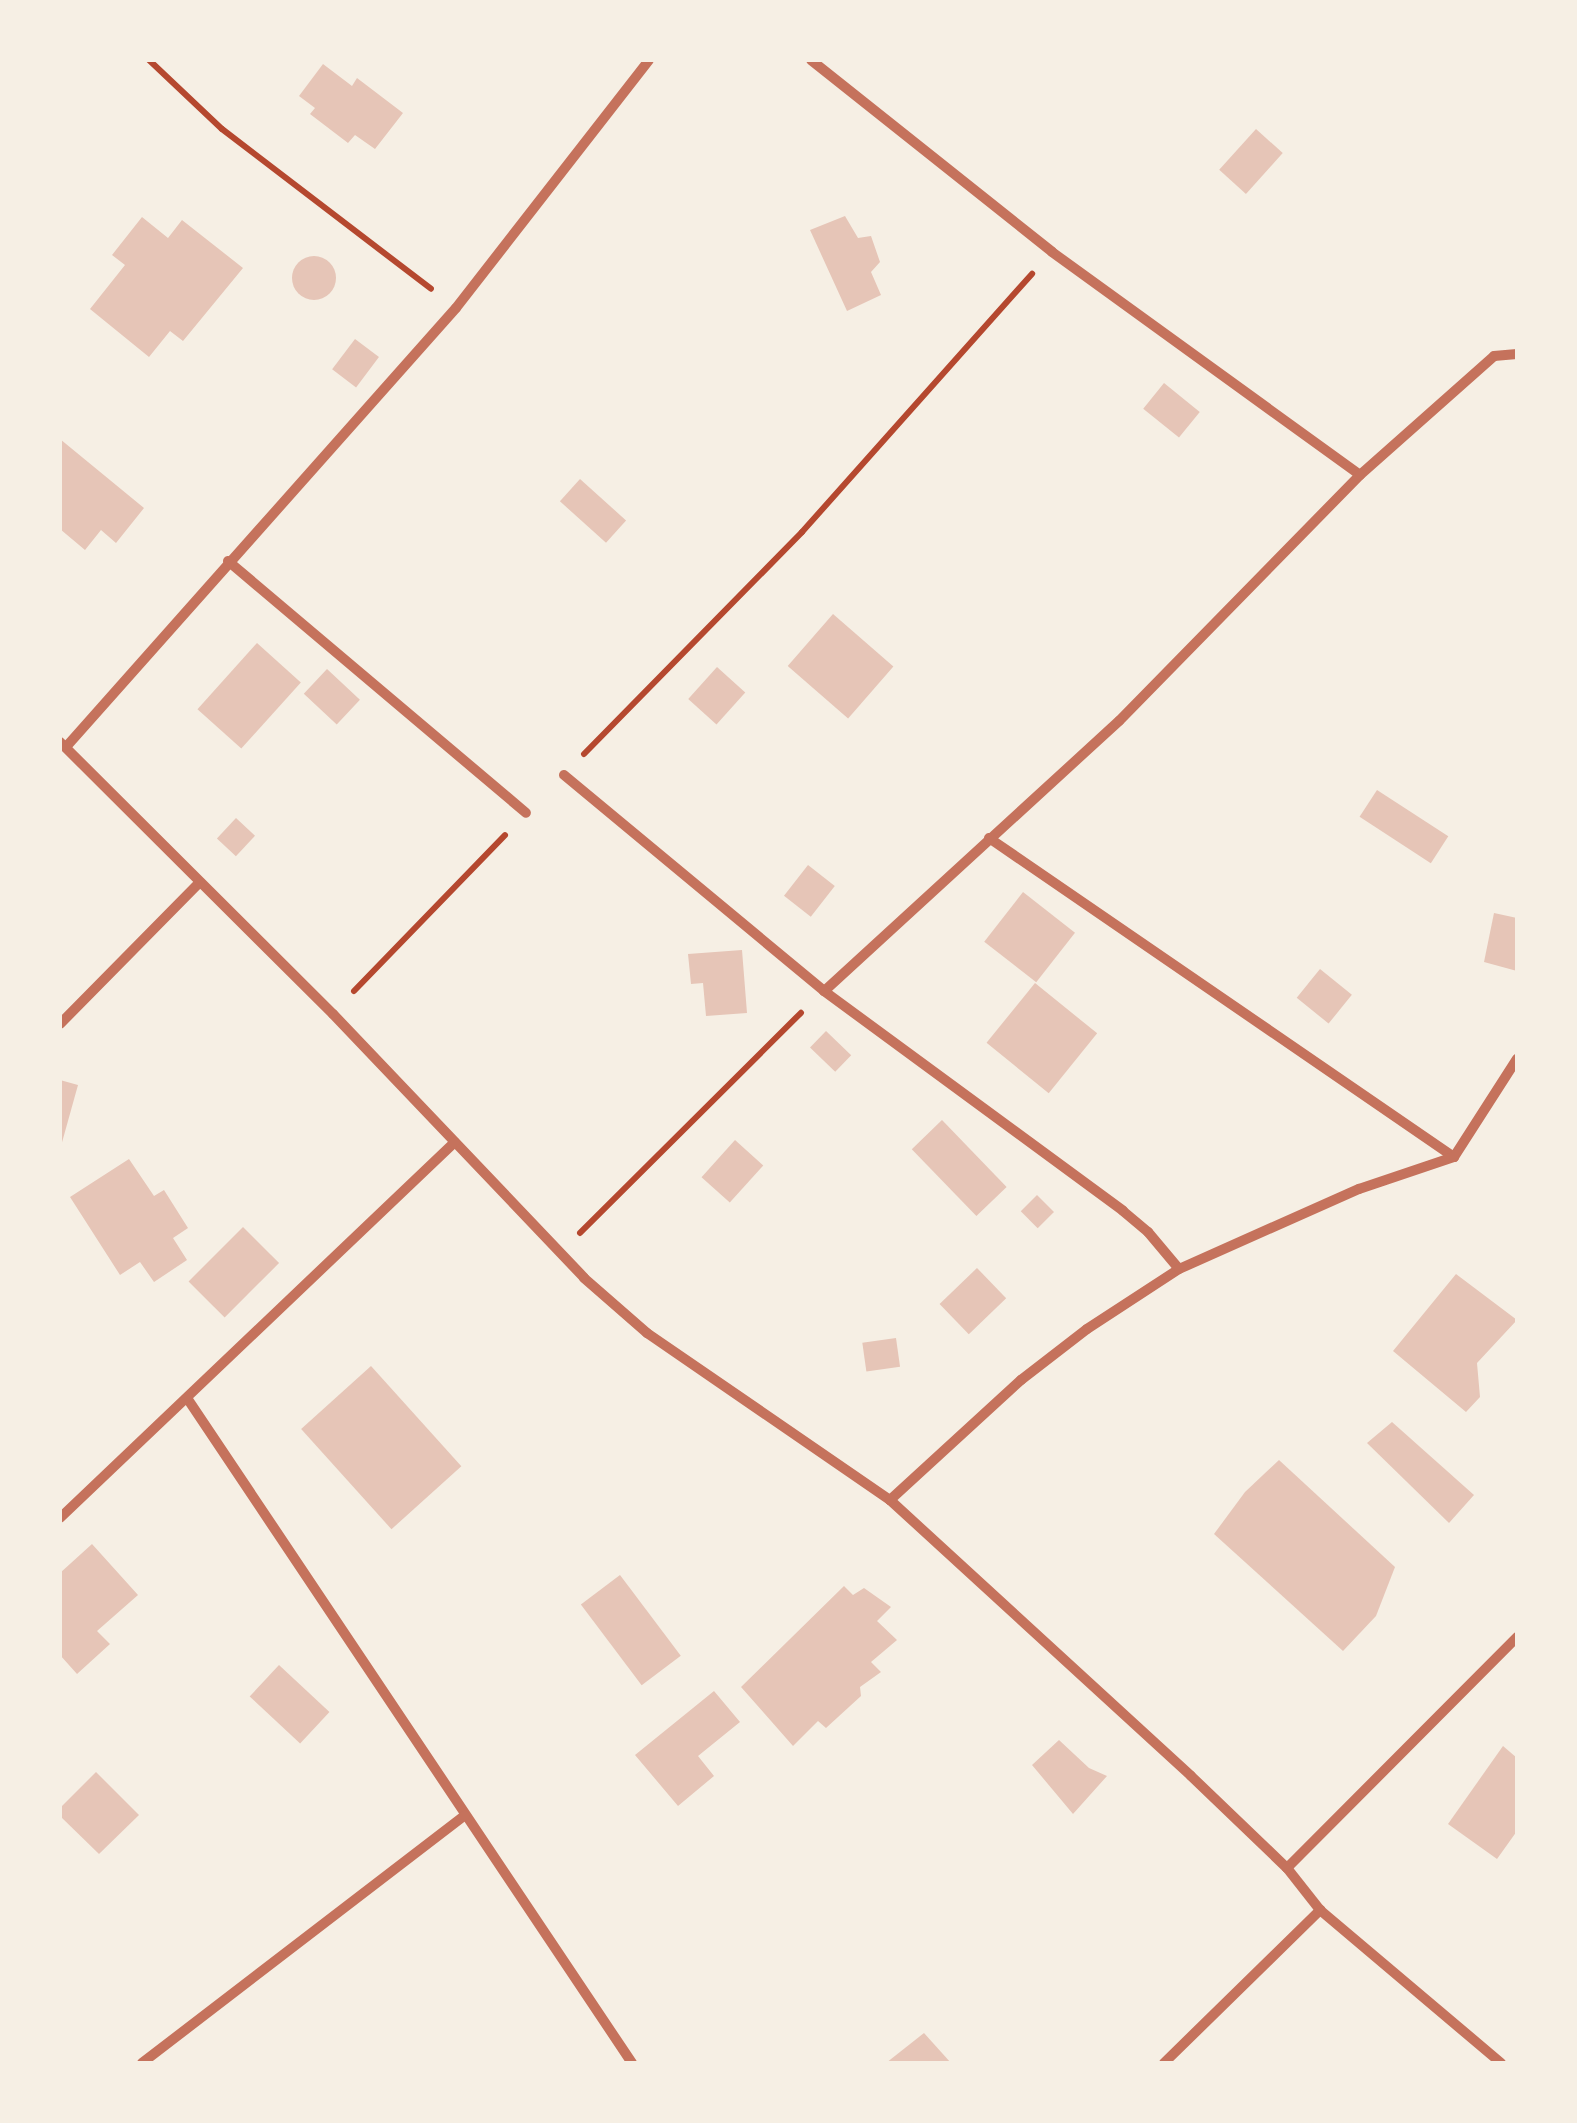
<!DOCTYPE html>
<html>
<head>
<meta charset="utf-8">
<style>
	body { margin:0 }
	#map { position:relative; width:1577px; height:2123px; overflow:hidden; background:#f6efe4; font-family:Quicksand,sans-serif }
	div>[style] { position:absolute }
	.building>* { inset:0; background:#e6c5b7; transform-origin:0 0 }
	.round { border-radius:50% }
	.path>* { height:6px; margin:-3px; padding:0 3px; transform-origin:3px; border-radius:3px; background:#b5482f }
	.minor>* { height:10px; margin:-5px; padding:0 5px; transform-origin:5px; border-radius:5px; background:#c5725c }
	span { translate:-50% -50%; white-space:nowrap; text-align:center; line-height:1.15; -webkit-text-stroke:9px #f6efe4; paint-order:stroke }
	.frame { position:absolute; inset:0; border:62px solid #f6efe4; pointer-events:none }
</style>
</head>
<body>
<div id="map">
	<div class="building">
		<i style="clip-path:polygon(323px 64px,352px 86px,357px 78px,403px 113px,375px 149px,355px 135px,348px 143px,310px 114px,315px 108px,299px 96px)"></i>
		<i style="left:1256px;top:129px;width:36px;height:55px;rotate:42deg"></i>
		<i style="clip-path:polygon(845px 216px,858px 238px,871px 236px,880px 262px,871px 272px,881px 295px,847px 311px,810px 230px)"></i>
		<i style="clip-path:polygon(142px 217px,168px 238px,182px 220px,243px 268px,183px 341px,170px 331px,149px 357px,90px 309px,125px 265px,112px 255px)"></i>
		<i class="round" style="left:292px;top:256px;width:44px;height:44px"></i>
		<i style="left:355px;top:339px;width:30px;height:38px;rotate:37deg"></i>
		<i style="left:1164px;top:383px;width:46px;height:33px;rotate:39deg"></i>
		<i style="clip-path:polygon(60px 439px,144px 508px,116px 543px,101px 530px,85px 550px,60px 529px)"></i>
		<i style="left:580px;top:479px;width:62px;height:30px;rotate:42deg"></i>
		<i style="left:833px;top:614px;width:80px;height:69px;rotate:41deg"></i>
		<i style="left:257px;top:643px;width:59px;height:89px;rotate:42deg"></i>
		<i style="left:717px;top:667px;width:38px;height:43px;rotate:42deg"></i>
		<i style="left:327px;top:669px;width:45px;height:34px;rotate:43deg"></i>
		<i style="left:1377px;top:790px;width:85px;height:32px;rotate:33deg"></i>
		<i style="left:236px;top:818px;width:26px;height:28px;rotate:43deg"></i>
		<i style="left:808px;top:865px;width:34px;height:39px;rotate:38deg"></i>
		<i style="left:1023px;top:892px;width:66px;height:63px;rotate:38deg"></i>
		<i style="clip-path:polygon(1494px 913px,1517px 918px,1517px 971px,1484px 962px)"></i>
		<i style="clip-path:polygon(742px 950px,747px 1013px,706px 1016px,703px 983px,691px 984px,688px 954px)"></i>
		<i style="left:1320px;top:969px;width:41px;height:37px;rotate:39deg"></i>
		<i style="left:1035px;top:983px;width:80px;height:77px;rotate:39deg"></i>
		<i style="left:826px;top:1031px;width:35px;height:23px;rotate:44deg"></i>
		<i style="clip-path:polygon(60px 1080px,78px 1085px,61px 1146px,60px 1146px)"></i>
		<i style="left:942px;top:1120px;width:93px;height:42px;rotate:46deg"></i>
		<i style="left:735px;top:1140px;width:38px;height:50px;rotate:42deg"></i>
		<i style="clip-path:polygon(129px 1159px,154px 1196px,164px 1190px,188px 1228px,173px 1238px,187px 1260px,154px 1282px,140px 1262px,120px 1275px,70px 1197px)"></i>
		<i style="left:1037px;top:1195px;width:24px;height:23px;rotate:45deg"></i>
		<i style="left:243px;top:1227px;width:51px;height:77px;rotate:45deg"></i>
		<i style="left:977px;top:1268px;width:42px;height:52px;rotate:46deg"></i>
		<i style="clip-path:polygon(1456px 1274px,1517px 1320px,1477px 1363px,1480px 1397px,1466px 1412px,1393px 1351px)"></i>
		<i style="left:896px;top:1338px;width:29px;height:34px;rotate:82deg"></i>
		<i style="left:371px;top:1366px;width:135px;height:94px;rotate:48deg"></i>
		<i style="clip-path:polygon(1392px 1422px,1474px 1495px,1449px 1523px,1367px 1443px)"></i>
		<i style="clip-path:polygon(1279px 1460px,1395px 1567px,1376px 1616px,1343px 1651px,1214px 1534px,1245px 1492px)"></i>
		<i style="clip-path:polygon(92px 1544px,138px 1595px,97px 1631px,110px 1644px,77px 1674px,60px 1655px,60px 1573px)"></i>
		<i style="left:620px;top:1575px;width:101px;height:49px;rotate:53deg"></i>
		<i style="clip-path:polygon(844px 1586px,853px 1595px,864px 1588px,891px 1607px,877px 1621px,897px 1640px,871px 1662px,881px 1672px,860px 1687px,861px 1696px,826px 1728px,818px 1721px,793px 1746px,741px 1687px)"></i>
		<i style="left:279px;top:1665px;width:69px;height:43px;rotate:43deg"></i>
		<i style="clip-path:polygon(714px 1691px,740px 1722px,698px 1756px,714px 1776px,678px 1806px,635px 1755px)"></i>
		<i style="clip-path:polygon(1059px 1740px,1089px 1768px,1107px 1776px,1073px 1814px,1032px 1765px)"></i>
		<i style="clip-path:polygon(1503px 1746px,1517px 1758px,1517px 1831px,1497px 1859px,1448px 1824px)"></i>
		<i style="clip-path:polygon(96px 1772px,139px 1815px,99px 1854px,60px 1816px,60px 1808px)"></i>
		<i style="clip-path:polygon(924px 2033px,951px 2063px,886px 2063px)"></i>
	</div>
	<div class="path">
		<i style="left:149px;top:60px;width:100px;rotate:43.4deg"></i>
		<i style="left:222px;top:129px;width:263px;rotate:37.4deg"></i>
		<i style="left:584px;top:754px;width:311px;rotate:-45.5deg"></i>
		<i style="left:802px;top:532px;width:346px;rotate:-48.3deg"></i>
		<i style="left:354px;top:991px;width:217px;rotate:-45.9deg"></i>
		<i style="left:580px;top:1233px;width:312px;rotate:-44.9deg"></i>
	</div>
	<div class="minor">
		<i style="left:811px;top:60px;width:308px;rotate:38.5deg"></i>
		<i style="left:1052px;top:252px;width:380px;rotate:35.9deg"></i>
		<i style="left:1360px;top:475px;width:344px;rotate:134.4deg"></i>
		<i style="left:1119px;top:721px;width:400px;rotate:137.5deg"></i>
		<i style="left:1360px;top:475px;width:179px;rotate:-41.6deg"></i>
		<i style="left:1494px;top:356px;width:23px;rotate:-5deg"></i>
		<i style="left:228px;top:561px;width:390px;rotate:40.2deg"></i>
		<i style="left:60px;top:742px;width:385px;rotate:44.9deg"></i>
		<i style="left:333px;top:1014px;width:364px;rotate:46.4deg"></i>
		<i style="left:584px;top:1278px;width:84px;rotate:41.1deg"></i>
		<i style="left:647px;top:1333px;width:295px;rotate:34.5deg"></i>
		<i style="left:890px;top:1500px;width:408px;rotate:42.5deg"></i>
		<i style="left:1191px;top:1776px;width:133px;rotate:43.8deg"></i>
		<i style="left:1287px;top:1868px;width:53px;rotate:51.8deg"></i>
		<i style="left:1320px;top:1910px;width:237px;rotate:40.2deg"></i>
		<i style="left:66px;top:747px;width:587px;rotate:-48.38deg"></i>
		<i style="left:456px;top:308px;width:314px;rotate:-52.1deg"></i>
		<i style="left:564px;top:775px;width:338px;rotate:39.7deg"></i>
		<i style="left:824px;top:991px;width:371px;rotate:36.3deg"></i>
		<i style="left:1123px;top:1211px;width:33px;rotate:40deg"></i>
		<i style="left:1148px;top:1232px;width:48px;rotate:50deg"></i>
		<i style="left:989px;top:838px;width:564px;rotate:34.45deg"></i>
		<i style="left:60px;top:1024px;width:199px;rotate:-45.4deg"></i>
		<i style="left:187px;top:1398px;width:800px;rotate:56.21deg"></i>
		<i style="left:890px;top:1500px;width:178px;rotate:-42.5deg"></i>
		<i style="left:1021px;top:1380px;width:83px;rotate:-37.7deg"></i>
		<i style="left:1087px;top:1329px;width:110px;rotate:-33.1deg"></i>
		<i style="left:1179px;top:1269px;width:197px;rotate:-24deg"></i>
		<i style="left:1359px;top:1189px;width:100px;rotate:-18.6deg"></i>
		<i style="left:1454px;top:1157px;width:117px;rotate:-57.3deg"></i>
		<i style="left:60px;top:1518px;width:545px;rotate:-43.59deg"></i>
		<i style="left:1287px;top:1868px;width:326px;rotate:-45.1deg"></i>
		<i style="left:142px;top:2063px;width:406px;rotate:-37.5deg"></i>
		<i style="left:1164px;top:2063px;width:219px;rotate:-44.4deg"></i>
	</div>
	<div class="frame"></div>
</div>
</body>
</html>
